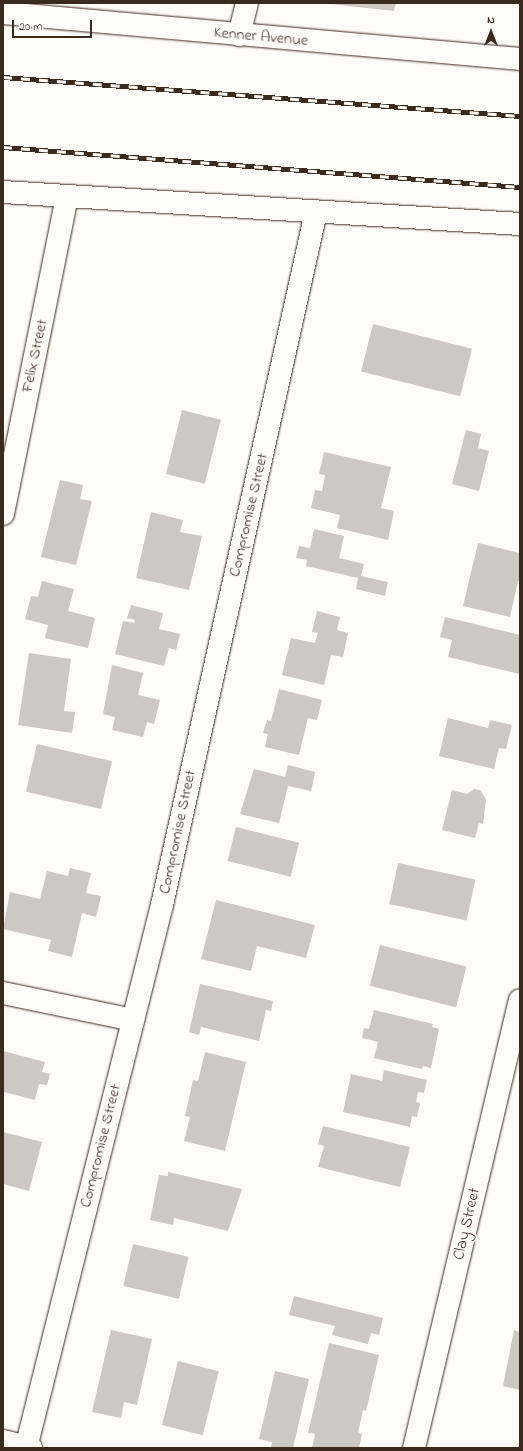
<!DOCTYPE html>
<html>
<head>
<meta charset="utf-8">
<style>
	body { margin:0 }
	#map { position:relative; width:523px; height:1451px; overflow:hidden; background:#fdfcf7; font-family:"Indie Flower",sans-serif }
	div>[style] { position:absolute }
	.building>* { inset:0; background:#cdc8c2; transform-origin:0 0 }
	.roads { filter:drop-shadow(0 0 1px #3b2a1e) drop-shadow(0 0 1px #3b2a1e) }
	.minor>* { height:22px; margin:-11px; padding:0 11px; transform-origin:11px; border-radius:11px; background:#fdfcf7 }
	.major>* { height:22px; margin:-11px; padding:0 11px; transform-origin:11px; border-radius:11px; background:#fdfcf7 }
	.rail>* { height:4.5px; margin-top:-2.25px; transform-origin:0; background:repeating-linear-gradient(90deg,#fdfcf7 0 9px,#3b2a1e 0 18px); box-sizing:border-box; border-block:1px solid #3b2a1e }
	span { translate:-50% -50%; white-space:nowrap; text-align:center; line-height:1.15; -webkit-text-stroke:3.5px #fdfcf7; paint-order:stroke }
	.street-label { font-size:16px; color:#3b2a1e }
	.frame { position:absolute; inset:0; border:4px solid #3b2a1e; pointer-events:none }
	.north { position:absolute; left:471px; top:12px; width:40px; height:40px; -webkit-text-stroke:3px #fdfcf7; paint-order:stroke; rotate:0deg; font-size:11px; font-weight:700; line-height:16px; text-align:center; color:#3b2a1e }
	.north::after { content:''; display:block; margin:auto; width:14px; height:18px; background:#3b2a1e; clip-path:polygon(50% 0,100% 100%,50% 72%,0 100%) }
	.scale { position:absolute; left:12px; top:20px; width:80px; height:18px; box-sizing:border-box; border:2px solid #3b2a1e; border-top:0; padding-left:5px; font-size:12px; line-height:14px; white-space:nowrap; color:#3b2a1e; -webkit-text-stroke:3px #fdfcf7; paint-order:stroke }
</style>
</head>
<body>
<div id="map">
	<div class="building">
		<i style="clip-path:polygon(321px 3px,396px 3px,394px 11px)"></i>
		<i style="left:373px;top:324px;width:102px;height:49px;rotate:14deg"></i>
		<i style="left:182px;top:410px;width:40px;height:66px;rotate:14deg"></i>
		<i style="clip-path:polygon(466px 430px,481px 434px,478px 448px,489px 451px,479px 491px,452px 484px)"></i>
		<i style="clip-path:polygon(324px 452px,391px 467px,381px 508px,394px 511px,388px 540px,337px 528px,340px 515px,311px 508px,315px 490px,322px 491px,325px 475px,319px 474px)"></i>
		<i style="clip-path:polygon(60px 480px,83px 485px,80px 499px,92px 501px,76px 565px,41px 557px)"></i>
		<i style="clip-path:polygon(151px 512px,183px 520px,180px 532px,202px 536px,189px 590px,136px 578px)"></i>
		<i style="clip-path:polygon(314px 529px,344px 536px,339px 558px,364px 564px,361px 576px,388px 582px,385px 596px,356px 589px,358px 578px,306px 566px,307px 560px,296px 558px,299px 546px,310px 548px)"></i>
		<i style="clip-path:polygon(478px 543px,520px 553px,520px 581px,518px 581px,510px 617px,463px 606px)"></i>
		<i style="clip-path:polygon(42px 581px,74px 589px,68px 611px,95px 618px,88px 648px,45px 638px,48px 625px,25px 619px,31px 596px,38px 597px)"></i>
		<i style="clip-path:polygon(131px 605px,163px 613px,159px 629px,180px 634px,176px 650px,169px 648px,164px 666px,115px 654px,123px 621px,134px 623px,135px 620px,127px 618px)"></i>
		<i style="clip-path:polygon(317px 611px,340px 617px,337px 630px,348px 633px,343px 657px,331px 655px,324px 685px,282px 675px,291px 638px,315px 643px,318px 633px,312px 632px)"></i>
		<i style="clip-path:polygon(445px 617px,520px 635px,520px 674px,448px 657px,452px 640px,440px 637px)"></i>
		<i style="clip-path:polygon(29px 653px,71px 659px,64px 711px,75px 712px,72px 733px,18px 725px)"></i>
		<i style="clip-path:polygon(112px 665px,143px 673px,138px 695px,160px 700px,154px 724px,147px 722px,143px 737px,112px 730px,115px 717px,103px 714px)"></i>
		<i style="clip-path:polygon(279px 689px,322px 700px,317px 720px,308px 718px,299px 755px,265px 747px,268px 734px,263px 733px,267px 720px,271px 721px)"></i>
		<i style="clip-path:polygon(448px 718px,488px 728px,490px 720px,512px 725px,506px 749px,499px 748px,494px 769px,439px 756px)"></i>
		<i style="left:37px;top:744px;width:77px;height:49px;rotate:13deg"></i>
		<i style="clip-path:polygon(288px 765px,315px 772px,311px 791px,288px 786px,279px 823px,240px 814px,254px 769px,285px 777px)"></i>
		<i style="clip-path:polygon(474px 789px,480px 790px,486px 799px,483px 824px,479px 823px,475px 838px,442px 830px,452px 790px,467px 794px)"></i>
		<i style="left:236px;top:827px;width:65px;height:35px;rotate:14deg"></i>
		<i style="left:398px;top:863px;width:79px;height:42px;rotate:12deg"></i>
		<i style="clip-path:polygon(70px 868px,91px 873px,86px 893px,101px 896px,96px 917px,82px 913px,72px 957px,48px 951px,51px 940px,3px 929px,10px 892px,40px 899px,47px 871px,68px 876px)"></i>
		<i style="clip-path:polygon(216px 900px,315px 925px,306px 958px,257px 946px,251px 971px,201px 959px)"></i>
		<i style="left:380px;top:945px;width:89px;height:42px;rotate:14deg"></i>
		<i style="clip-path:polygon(200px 984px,273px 1001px,271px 1011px,266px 1010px,259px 1041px,201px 1027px,199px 1035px,189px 1032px)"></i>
		<i style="clip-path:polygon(374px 1010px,433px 1024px,432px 1027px,439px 1029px,431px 1068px,423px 1066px,422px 1069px,374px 1058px,378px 1042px,362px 1038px,364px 1028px,369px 1029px)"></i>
		<i style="clip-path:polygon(3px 1051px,45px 1062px,42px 1072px,50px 1074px,47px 1085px,39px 1084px,35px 1100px,4px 1092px,3px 1094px)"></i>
		<i style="clip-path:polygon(205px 1052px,246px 1062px,225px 1151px,184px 1141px,190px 1117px,185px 1116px,193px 1080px,198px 1081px)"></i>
		<i style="clip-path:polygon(384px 1070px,427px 1080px,424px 1093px,418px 1092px,416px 1102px,420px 1103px,417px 1117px,412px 1116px,410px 1127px,343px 1112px,351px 1074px,382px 1081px)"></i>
		<i style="clip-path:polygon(323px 1126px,410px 1147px,400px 1187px,318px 1167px,324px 1146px,318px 1144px)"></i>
		<i style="clip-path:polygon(3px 1132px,42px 1142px,29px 1191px,3px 1184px)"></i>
		<i style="clip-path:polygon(168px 1172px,242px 1189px,228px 1231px,174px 1218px,173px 1225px,150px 1220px,159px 1175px,168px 1176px)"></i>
		<i style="left:133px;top:1244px;width:57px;height:43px;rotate:13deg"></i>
		<i style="clip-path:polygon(294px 1296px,383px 1318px,379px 1335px,371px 1333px,368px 1344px,332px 1335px,335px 1326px,289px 1315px)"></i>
		<i style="clip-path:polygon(111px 1330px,152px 1339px,137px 1405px,124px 1402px,121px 1418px,92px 1412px)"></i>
		<i style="clip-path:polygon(514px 1330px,520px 1332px,520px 1390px,503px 1386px)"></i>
		<i style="clip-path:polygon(329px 1343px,379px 1355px,366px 1411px,363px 1410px,358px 1433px,362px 1434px,359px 1448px,312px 1448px,315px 1434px,308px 1433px)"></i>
		<i style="left:178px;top:1361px;width:42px;height:66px;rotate:14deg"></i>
		<i style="clip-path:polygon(275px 1371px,309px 1379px,293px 1448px,271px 1448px,272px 1442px,259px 1439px)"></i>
	</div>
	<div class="roads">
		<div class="minor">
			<i style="left:3px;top:13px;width:519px;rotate:5.08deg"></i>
			<i style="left:239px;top:35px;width:33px;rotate:-76deg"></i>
			<i style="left:3px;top:192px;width:518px;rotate:3.54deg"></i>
			<i style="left:3px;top:514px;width:323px;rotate:-78.6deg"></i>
			<i style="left:3px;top:993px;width:133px;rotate:11.7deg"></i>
			<i style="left:26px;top:1448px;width:560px;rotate:-75.94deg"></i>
			<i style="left:162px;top:905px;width:710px;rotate:-77.47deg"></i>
			<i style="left:414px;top:1448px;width:460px;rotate:-76.7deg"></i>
		</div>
		<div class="major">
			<i style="left:3px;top:1441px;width:29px;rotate:14deg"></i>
		</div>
	</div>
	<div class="rail">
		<i style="left:3px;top:77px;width:518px;rotate:4.31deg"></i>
		<i style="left:3px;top:147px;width:519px;rotate:4.42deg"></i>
	</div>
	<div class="street-label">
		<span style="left:261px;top:37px;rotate:5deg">Kenner Avenue</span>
		<span style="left:35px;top:356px;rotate:-78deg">Felix Street</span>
		<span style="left:249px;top:515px;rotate:-77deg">Compromise Street</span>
		<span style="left:178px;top:832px;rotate:-78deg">Compromise Street</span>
		<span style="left:101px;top:1146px;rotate:-76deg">Compromise Street</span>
		<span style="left:467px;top:1224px;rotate:-77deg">Clay Street</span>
	</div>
	<div class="frame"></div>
	<div class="north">N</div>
	<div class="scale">20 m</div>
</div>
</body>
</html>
